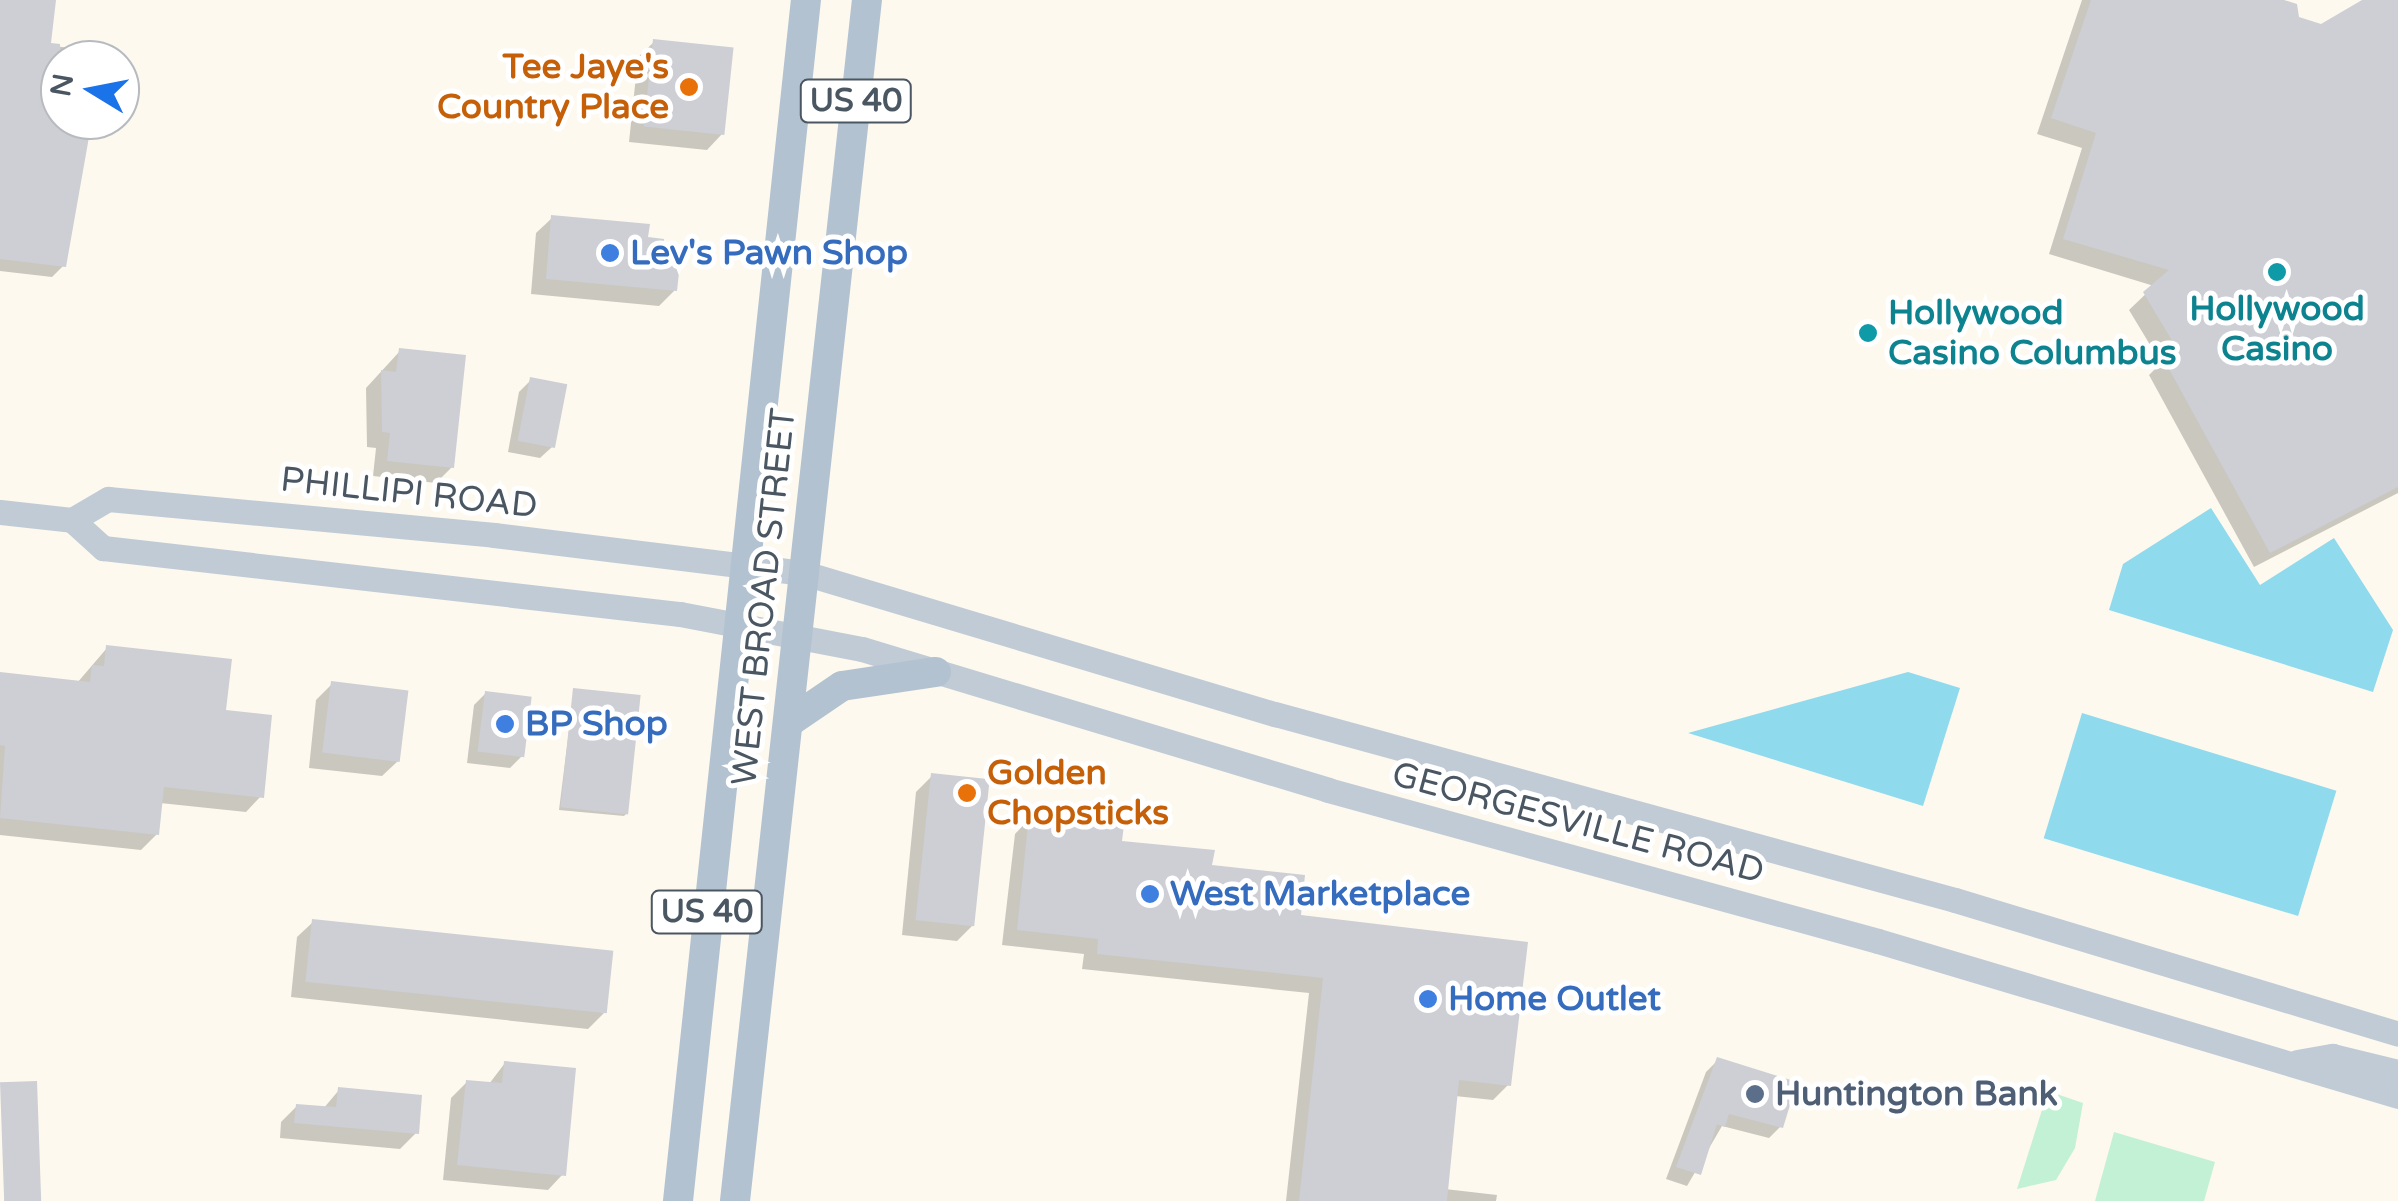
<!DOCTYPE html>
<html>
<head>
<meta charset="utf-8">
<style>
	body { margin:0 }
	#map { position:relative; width:2398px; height:1201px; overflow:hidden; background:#f5f3f3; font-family:"Varela Round",sans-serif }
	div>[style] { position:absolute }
	.commercial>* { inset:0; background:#fdf9ef }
	.green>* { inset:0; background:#c3f1d5 }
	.water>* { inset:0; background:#90daee; transform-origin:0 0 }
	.shadow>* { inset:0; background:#0003 }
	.building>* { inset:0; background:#cdcfd5; transform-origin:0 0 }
	.secondary>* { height:25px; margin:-12.5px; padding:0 12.5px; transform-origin:12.5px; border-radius:12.5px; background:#c1cbd6 }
	.primary>* { height:30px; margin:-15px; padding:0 15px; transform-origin:15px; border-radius:15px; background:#b3c2d1 }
	.dots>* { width:28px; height:28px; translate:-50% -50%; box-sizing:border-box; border:5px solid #fff; border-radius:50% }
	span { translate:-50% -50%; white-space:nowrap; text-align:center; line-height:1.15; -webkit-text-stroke:10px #fff; paint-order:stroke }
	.shield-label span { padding:2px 8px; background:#fff; border:2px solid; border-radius:8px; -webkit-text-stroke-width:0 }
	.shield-label { font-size:32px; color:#4a5661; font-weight:700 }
	.food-label { font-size:35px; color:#c56008; font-weight:700 }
	.right { translate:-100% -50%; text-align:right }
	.left { translate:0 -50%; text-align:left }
	.shop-label { font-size:35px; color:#366cbe; font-weight:700 }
	.culture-label { font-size:35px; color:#0d838f; font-weight:700 }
	.street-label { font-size:35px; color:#4a5661 }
	.service-label { font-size:35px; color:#4e5e75; font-weight:700 }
	.north { position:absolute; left:40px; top:40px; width:100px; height:100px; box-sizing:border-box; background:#fff; border:2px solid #b7bbc0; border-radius:50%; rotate:280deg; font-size:28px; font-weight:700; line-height:40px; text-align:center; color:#4a5661 }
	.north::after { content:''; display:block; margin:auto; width:35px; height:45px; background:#1a73e8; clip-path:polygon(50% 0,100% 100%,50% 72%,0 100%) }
</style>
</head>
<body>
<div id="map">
	<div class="commercial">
		<i style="clip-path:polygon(evenodd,0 0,2398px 0,2398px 1201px,0 1201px,0 0,60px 60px,120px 60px,120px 120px,60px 120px,60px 60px)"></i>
	</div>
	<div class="green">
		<i style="clip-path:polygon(2048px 1091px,2083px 1103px,2075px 1148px,2056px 1180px,2017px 1189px)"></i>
		<i style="clip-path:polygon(2114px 1132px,2215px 1162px,2204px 1201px,2095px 1201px)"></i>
	</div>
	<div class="water">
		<i style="clip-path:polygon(2211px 508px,2260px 585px,2334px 538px,2393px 630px,2373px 692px,2109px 610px,2123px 564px)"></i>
		<i style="clip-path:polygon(1908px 672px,1960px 688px,1923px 806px,1688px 733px)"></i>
		<i style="left:2082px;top:713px;width:266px;height:131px;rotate:17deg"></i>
	</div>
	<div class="shadow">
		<i style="clip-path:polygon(0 0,54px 0,48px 45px,90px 51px,89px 60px,60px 60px,60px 120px,82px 120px,64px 265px,52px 277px,0 271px)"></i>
		<i style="clip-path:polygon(2082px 0,2275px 0,2296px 19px,2321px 26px,2367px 0,2398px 0,2398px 493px,2254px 567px,2149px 375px,2161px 363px,2129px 310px,2154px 286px,2049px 254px,2082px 148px,2037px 134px)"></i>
		<i style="clip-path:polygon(654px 42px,722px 134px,707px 150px,629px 142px,638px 57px)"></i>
		<i style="clip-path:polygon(552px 218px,646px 239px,660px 254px,675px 290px,659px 306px,531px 294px,536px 233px)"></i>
		<i style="clip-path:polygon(400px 351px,452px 467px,436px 483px,373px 476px,376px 448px,367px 447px,366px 388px)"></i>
		<i style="clip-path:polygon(531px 380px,552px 447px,540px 458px,508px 452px,519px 392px)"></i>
		<i style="clip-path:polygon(107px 648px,224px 712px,261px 796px,246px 812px,160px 803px,157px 834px,141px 850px,0 835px,0 675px,77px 683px)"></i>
		<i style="clip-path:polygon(332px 684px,398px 761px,382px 776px,309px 768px,316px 700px)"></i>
		<i style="clip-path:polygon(574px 690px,627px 813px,624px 816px,559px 810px)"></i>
		<i style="clip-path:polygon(486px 693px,522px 756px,510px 768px,467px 763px,474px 705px)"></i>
		<i style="clip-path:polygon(932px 776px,973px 925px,957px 941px,902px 935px,916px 792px)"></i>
		<i style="clip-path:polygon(1030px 818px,1209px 867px,1298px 918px,1509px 1084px,1493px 1100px,1455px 1096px,1445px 1189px,1497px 1195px,1496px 1201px,1286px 1201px,1309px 993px,1082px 969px,1084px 954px,1002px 945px,1015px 834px)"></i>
		<i style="clip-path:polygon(313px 922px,604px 1013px,588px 1029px,291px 997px,297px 937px)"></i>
		<i style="clip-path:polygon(1718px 1060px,1781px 1126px,1769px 1138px,1722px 1126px,1687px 1186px,1666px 1179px,1706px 1072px)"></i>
		<i style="clip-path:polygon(505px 1063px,563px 1174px,548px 1190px,443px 1180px,451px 1098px,467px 1082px,489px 1084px)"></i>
		<i style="clip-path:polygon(339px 1090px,416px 1133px,400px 1149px,280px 1138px,281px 1122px,297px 1106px,323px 1109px)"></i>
	</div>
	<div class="building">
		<i style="clip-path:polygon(0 0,56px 0,51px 43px,60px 44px,60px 120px,92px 120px,66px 267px,0 259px)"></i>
		<i style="clip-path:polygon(2091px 0,2284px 0,2297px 4px,2299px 17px,2321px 24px,2362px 0,2398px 0,2398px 487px,2270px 553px,2163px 358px,2177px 349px,2143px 292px,2169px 270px,2063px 239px,2096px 133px,2051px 118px)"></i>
		<i style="left:653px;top:39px;width:81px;height:88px;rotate:6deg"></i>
		<i style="clip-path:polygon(551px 215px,650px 224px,648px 237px,664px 239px,663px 252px,681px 254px,677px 291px,546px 279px)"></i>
		<i style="clip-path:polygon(399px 348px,466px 355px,454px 468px,387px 461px,390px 433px,382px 432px,381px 370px,396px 372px)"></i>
		<i style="left:530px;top:377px;width:38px;height:65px;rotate:11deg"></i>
		<i style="clip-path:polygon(106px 645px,232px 659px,226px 710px,272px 715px,264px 798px,164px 787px,159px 835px,0 818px,5px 746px,0 745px,0 672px,90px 682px,92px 665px,104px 666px)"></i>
		<i style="left:331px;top:681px;width:78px;height:72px;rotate:7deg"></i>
		<i style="left:573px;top:688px;width:68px;height:120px;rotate:6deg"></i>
		<i style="left:485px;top:691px;width:47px;height:61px;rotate:7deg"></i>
		<i style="left:931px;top:773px;width:59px;height:148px;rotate:6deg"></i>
		<i style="clip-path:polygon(1029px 815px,1124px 825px,1122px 841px,1215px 850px,1212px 865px,1305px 875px,1301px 915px,1528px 942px,1511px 1086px,1459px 1080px,1447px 1201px,1299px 1201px,1323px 978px,1097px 954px,1098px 939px,1017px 930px)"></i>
		<i style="left:312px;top:919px;width:303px;height:63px;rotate:6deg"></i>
		<i style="clip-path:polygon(1717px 1057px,1797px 1082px,1783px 1128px,1729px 1114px,1725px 1127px,1717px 1124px,1701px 1175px,1676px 1167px)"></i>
		<i style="clip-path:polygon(504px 1061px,576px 1068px,566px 1176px,457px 1165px,466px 1080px,502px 1083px)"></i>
		<i style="left:37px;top:1081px;width:120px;height:37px;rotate:88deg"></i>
		<i style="clip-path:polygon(338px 1087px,422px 1095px,419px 1134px,294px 1123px,296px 1104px,336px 1107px)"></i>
	</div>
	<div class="secondary">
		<i style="left:0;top:512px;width:72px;rotate:6.3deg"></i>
		<i style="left:72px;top:520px;width:42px;rotate:-30.3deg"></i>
		<i style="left:108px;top:499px;width:388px;rotate:5.3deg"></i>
		<i style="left:494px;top:535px;width:312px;rotate:7deg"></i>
		<i style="left:804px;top:573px;width:492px;rotate:16.7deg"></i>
		<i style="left:1275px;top:714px;width:705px;rotate:15.3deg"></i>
		<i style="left:1955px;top:900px;width:463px;rotate:16.8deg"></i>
		<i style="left:72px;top:520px;width:42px;rotate:42.1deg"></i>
		<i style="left:103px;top:548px;width:581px;rotate:6.53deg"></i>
		<i style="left:680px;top:614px;width:185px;rotate:10.9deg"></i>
		<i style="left:862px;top:649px;width:487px;rotate:16.8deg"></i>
		<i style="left:1328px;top:790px;width:570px;rotate:15.35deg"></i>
		<i style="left:1878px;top:941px;width:543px;rotate:16.6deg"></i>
		<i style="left:2297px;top:1062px;width:36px;rotate:-10deg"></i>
		<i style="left:2332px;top:1056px;width:68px;rotate:13.6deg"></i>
	</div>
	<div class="primary">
		<i style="left:789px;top:722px;width:64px;rotate:-34.2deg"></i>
		<i style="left:842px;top:686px;width:95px;rotate:-8.5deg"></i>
		<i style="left:678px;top:1201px;width:1208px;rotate:-83.92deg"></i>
		<i style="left:735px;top:1201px;width:1208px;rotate:-83.73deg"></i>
	</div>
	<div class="dots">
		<i style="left:689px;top:87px;background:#e8710a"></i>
		<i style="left:610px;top:253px;background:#3f7fe0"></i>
		<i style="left:2277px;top:272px;background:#0f9aa8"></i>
		<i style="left:1868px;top:333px;background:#0f9aa8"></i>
		<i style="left:505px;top:724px;background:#3f7fe0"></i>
		<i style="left:967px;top:793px;background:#e8710a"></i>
		<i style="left:1150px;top:894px;background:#3f7fe0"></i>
		<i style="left:1428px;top:999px;background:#3f7fe0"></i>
		<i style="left:1755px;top:1094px;background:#5c6f8a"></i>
	</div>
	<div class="shield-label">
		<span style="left:856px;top:101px">US 40</span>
		<span style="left:707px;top:912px">US 40</span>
	</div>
	<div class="food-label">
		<span class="right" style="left:669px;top:87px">Tee Jaye's<br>Country Place</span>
		<span class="left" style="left:987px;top:793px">Golden<br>Chopsticks</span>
	</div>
	<div class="shop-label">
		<span class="left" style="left:630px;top:253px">Lev's Pawn Shop</span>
		<span class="left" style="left:525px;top:724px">BP Shop</span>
		<span class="left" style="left:1170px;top:894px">West Marketplace</span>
		<span class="left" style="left:1448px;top:999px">Home Outlet</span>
	</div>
	<div class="culture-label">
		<span style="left:2277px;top:329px">Hollywood<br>Casino</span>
		<span class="left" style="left:1888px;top:333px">Hollywood<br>Casino Columbus</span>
	</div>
	<div class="street-label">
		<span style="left:409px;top:493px;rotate:6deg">PHILLIPI ROAD</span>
		<span style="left:764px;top:597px;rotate:-84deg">WEST BROAD STREET</span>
		<span style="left:1578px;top:823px;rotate:15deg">GEORGESVILLE ROAD</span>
	</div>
	<div class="service-label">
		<span class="left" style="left:1775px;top:1094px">Huntington Bank</span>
	</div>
	<div class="north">N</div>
</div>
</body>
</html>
